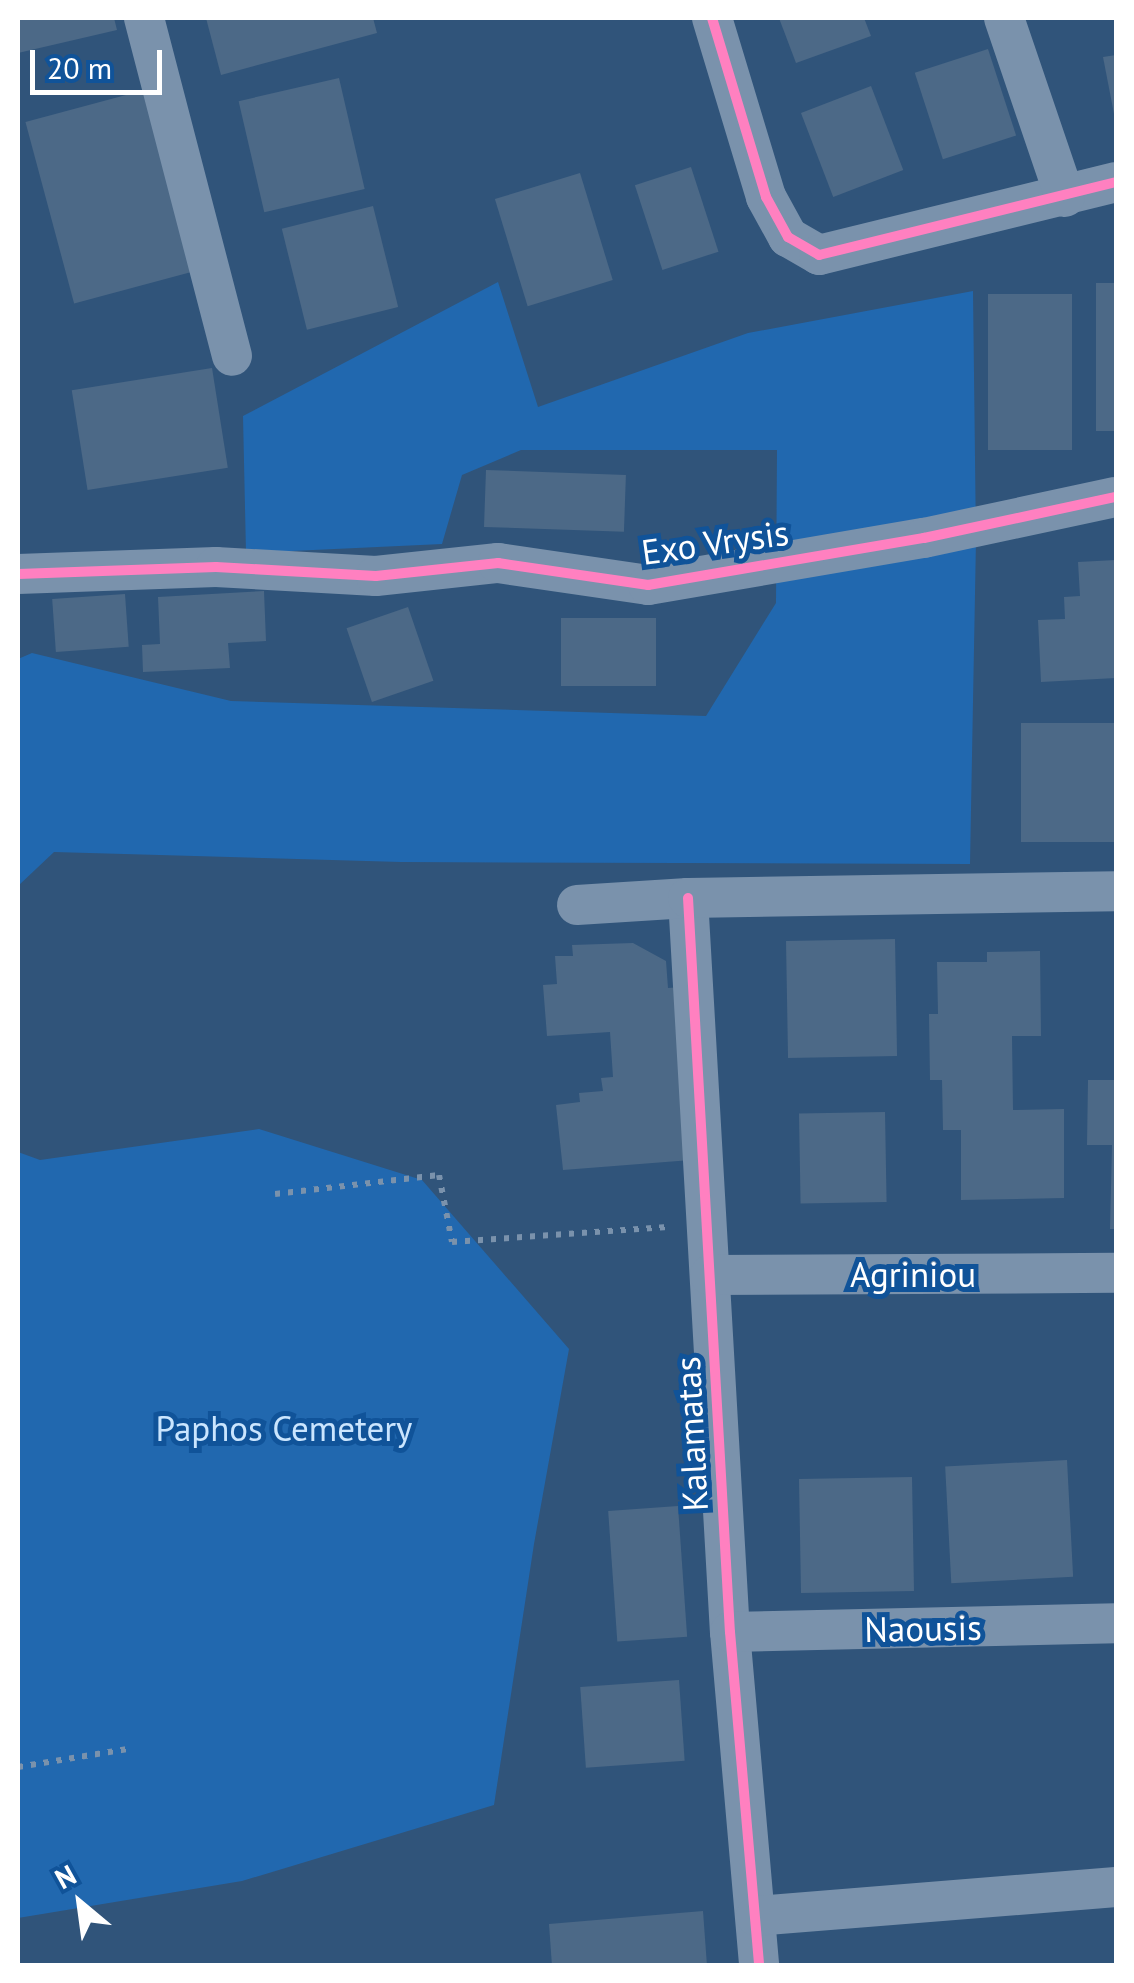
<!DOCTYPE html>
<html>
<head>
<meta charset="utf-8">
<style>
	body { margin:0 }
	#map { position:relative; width:1134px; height:1983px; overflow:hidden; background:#30547a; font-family:"PT Sans",sans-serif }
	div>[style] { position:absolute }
	.green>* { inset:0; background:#2168af }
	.building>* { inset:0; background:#4c6987; transform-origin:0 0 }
	.path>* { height:6px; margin-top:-3px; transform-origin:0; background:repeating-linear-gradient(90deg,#7a92ac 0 5px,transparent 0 13px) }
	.minor>* { height:40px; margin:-20px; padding:0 20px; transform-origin:20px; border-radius:20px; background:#7a92ac }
	.cycleway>* { height:10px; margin:-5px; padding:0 5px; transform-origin:5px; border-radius:5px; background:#ff80c0 }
	span { translate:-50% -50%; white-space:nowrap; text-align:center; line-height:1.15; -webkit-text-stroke:10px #105399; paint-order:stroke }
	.street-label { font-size:35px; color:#fff }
	.park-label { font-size:35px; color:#cae5fe }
	.frame { position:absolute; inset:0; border:20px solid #fff; pointer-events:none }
	.north { position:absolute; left:30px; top:1853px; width:100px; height:100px; -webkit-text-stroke:8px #105399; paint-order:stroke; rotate:331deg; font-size:28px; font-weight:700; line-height:40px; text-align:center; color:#fff }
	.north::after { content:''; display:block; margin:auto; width:35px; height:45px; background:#fff; clip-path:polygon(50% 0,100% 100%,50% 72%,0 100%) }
	.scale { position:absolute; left:30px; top:50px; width:132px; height:45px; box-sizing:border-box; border:5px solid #fff; border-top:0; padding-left:12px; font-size:30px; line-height:35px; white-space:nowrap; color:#fff; -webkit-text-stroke:8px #105399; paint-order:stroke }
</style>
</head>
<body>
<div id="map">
	<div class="green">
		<i style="clip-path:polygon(498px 282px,538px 407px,748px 333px,973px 291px,976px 540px,970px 864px,401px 862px,54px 852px,18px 886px,18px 659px,32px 653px,231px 701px,706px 716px,776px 603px,777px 450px,521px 450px,462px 475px,442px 544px,246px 553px,243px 416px)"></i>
		<i style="clip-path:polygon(259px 1129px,422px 1180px,569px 1349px,534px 1544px,494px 1805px,242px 1881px,18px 1918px,18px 1152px,40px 1160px)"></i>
	</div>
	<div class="building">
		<i style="clip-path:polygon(18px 18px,114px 18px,117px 30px,18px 53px)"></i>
		<i style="clip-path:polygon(206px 18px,373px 18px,377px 33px,221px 75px)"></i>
		<i style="clip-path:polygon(779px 18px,864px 18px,871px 36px,796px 63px)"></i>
		<i style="left:988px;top:49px;width:91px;height:77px;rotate:72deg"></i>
		<i style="clip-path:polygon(1116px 55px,1116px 119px,1115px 119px,1103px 57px)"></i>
		<i style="left:339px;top:78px;width:114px;height:103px;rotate:77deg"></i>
		<i style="left:871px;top:86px;width:90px;height:75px;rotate:69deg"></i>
		<i style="left:152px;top:88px;width:188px;height:131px;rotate:75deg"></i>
		<i style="left:691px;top:167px;width:89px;height:59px;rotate:72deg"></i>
		<i style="left:580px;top:173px;width:112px;height:89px;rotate:73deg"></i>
		<i style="left:373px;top:206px;width:104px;height:94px;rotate:76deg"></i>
		<i style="left:1096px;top:283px;width:20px;height:148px"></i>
		<i style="left:988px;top:294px;width:84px;height:156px"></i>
		<i style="left:212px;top:368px;width:101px;height:142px;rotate:81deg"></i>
		<i style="left:486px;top:470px;width:140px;height:57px;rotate:2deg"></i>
		<i style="clip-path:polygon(1116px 560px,1116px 678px,1041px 682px,1038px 620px,1065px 619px,1064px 597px,1080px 596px,1078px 562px)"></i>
		<i style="clip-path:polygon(264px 591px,266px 641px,228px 643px,230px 668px,143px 672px,142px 645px,160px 644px,158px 597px)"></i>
		<i style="left:125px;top:594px;width:53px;height:73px;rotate:86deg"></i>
		<i style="left:408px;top:607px;width:78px;height:65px;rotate:71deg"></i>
		<i style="left:561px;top:618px;width:95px;height:68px"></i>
		<i style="left:1116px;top:723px;width:119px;height:95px;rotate:90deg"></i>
		<i style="left:895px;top:939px;width:117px;height:109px;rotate:89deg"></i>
		<i style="clip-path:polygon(633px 943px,666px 961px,668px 988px,682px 987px,691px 1160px,563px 1170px,556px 1105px,580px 1102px,579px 1093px,603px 1091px,601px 1078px,613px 1077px,610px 1032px,547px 1036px,543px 985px,557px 984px,555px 956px,573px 956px,572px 945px)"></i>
		<i style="clip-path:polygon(1040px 951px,1041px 1036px,1012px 1036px,1013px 1110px,1064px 1109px,1064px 1198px,961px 1200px,961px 1130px,943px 1130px,942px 1080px,930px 1080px,929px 1014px,938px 1014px,937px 962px,987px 962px,987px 952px)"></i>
		<i style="clip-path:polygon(1088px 1080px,1116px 1080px,1116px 1229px,1110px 1229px,1112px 1145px,1087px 1145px)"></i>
		<i style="left:885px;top:1112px;width:90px;height:86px;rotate:89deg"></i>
		<i style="left:1067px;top:1460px;width:117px;height:122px;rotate:87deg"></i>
		<i style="left:912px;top:1477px;width:114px;height:113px;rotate:89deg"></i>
		<i style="left:678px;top:1506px;width:131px;height:70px;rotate:86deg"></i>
		<i style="left:679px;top:1680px;width:81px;height:99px;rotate:86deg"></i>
		<i style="clip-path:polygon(703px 1911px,707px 1966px,552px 1966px,549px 1924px)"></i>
	</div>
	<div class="path">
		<i style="left:275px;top:1194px;width:165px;rotate:-6.6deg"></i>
		<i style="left:439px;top:1175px;width:68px;rotate:79deg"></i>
		<i style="left:452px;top:1242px;width:216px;rotate:-4deg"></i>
		<i style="left:18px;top:1767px;width:111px;rotate:-9.3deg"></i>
	</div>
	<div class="minor">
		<i style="left:144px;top:18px;width:349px;rotate:75.4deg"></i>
		<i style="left:712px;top:18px;width:187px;rotate:73.2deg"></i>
		<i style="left:766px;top:197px;width:46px;rotate:61.2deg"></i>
		<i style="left:788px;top:237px;width:36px;rotate:30deg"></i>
		<i style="left:819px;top:255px;width:306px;rotate:-13.8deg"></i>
		<i style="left:1004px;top:18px;width:189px;rotate:71.2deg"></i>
		<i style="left:18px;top:574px;width:198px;rotate:-2deg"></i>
		<i style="left:216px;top:567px;width:160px;rotate:3.2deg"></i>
		<i style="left:376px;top:576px;width:123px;rotate:-6.1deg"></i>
		<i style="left:498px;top:563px;width:152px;rotate:8.3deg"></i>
		<i style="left:648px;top:585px;width:280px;rotate:-9.7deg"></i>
		<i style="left:924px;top:538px;width:196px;rotate:-12.1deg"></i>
		<i style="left:688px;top:898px;width:735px;rotate:86.73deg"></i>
		<i style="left:730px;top:1632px;width:335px;rotate:85deg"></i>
		<i style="left:577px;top:905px;width:111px;rotate:-3.6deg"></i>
		<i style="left:688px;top:898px;width:428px;rotate:-0.9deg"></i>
		<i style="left:710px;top:1275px;width:406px;rotate:-0.3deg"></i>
		<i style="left:730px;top:1632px;width:386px;rotate:-1.3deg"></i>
		<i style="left:756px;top:1916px;width:361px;rotate:-4.6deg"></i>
	</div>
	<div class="cycleway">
		<i style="left:712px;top:18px;width:187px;rotate:73.2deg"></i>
		<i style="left:766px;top:197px;width:46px;rotate:61.2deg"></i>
		<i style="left:788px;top:237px;width:36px;rotate:30deg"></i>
		<i style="left:819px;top:255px;width:306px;rotate:-13.8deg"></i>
		<i style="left:18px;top:574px;width:198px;rotate:-2deg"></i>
		<i style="left:216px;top:567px;width:160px;rotate:3.2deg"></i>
		<i style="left:376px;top:576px;width:123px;rotate:-6.1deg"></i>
		<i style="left:498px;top:563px;width:152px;rotate:8.3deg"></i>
		<i style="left:648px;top:585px;width:280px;rotate:-9.7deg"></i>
		<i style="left:924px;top:538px;width:196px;rotate:-12.1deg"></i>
		<i style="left:688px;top:898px;width:735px;rotate:86.73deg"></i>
		<i style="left:730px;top:1632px;width:335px;rotate:85deg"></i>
	</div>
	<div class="street-label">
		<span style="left:715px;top:542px;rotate:-8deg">Exo Vrysis</span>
		<span style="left:913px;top:1274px">Agriniou</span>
		<span style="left:691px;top:1434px;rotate:-93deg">Kalamatas</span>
		<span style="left:923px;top:1628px;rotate:-1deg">Naousis</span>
	</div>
	<div class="park-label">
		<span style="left:284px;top:1428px">Paphos Cemetery</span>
	</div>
	<div class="frame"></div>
	<div class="north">N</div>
	<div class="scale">20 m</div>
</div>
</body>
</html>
